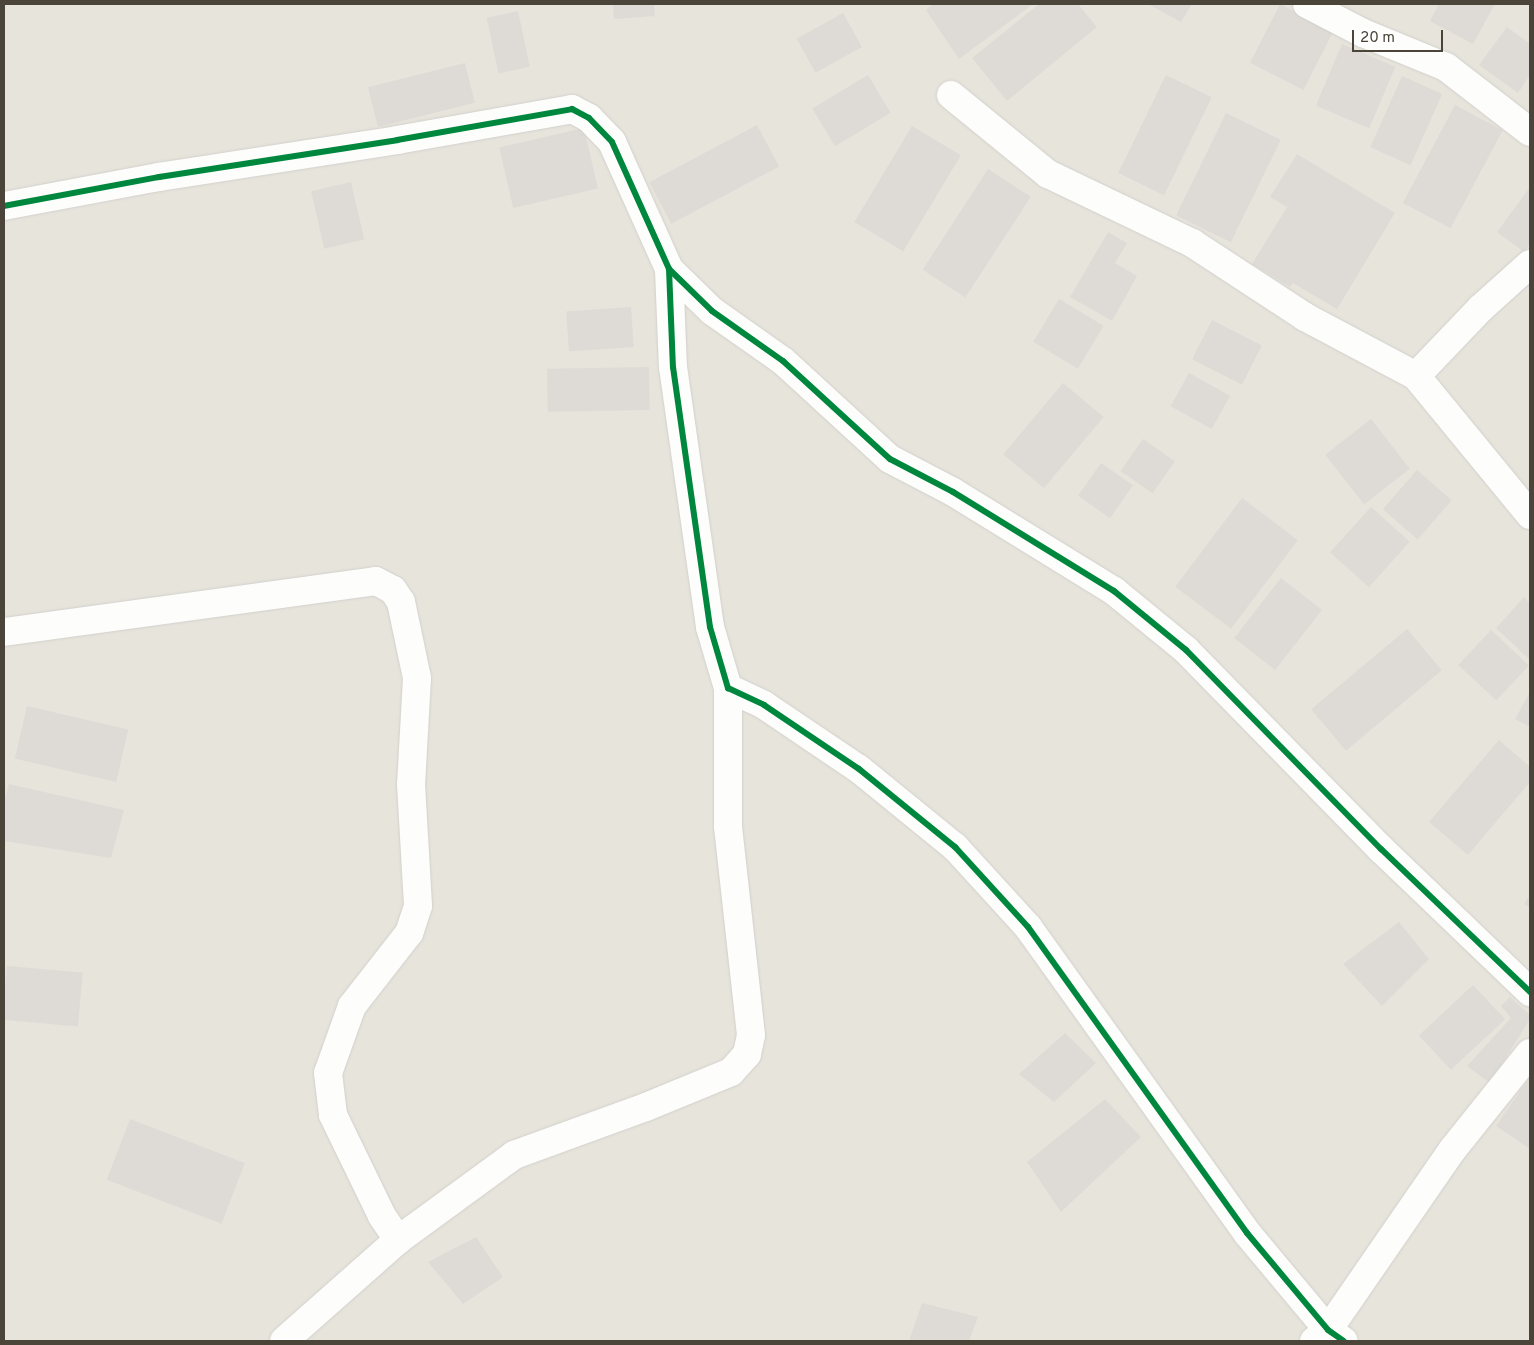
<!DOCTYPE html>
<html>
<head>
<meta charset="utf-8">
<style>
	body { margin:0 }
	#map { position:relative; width:1534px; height:1345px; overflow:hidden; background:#f4f2ee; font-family:Overpass,sans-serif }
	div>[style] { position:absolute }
	.residential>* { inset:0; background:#e7e4dc; transform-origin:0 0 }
	.building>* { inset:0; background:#dedbd6; transform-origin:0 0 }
	.roads { filter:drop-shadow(0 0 1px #d2d0cb) drop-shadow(0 0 1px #d2d0cb) }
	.street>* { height:28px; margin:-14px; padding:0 14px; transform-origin:14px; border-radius:14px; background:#fdfdfc }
	.cycleway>* { height:6px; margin:-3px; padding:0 3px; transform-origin:3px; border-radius:3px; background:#00873e }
	span { translate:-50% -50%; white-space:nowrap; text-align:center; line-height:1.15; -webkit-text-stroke:4px #fff; paint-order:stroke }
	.frame { position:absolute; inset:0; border:5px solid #4b4439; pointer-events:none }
	.scale { position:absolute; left:1352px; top:30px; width:91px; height:22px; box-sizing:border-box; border:2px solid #4b4439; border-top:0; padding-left:6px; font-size:15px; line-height:18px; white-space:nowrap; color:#4b4439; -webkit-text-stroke:4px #fff; paint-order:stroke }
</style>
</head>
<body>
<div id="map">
	<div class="residential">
		<i style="left:4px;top:4px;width:1526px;height:1337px"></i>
	</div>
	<div class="building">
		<i style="clip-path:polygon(613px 4px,654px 4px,655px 16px,614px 19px)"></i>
		<i style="clip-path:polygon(933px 4px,1033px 4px,959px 59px,926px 10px)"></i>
		<i style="clip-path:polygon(1039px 4px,1078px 4px,1097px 27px,1007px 101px,972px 58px)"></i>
		<i style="clip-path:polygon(1148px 4px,1192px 4px,1181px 22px)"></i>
		<i style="left:1280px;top:4px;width:60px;height:66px;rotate:27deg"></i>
		<i style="clip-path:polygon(1439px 4px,1495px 4px,1473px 44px,1430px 21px)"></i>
		<i style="left:518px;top:11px;width:57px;height:32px;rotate:78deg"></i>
		<i style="left:843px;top:13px;width:39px;height:53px;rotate:61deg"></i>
		<i style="clip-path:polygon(1507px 27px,1530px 44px,1530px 75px,1518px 93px,1479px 65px)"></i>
		<i style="left:1342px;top:44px;width:58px;height:67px;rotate:23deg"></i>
		<i style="left:465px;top:63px;width:41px;height:100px;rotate:76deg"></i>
		<i style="left:868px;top:75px;width:44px;height:65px;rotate:59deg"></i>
		<i style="left:1166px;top:75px;width:51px;height:109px;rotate:26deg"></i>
		<i style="left:1402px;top:76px;width:44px;height:78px;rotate:24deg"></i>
		<i style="left:1455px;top:105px;width:54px;height:111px;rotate:28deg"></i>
		<i style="left:1226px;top:113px;width:61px;height:114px;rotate:26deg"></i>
		<i style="left:757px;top:125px;width:47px;height:122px;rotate:62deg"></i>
		<i style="left:912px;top:126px;width:57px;height:112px;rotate:31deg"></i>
		<i style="left:584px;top:128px;width:62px;height:87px;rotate:77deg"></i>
		<i style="clip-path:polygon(1297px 154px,1395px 213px,1337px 309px,1293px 283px,1290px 287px,1252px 264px,1287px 207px,1270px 197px)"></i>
		<i style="left:988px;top:169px;width:51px;height:120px;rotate:33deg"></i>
		<i style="left:351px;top:182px;width:59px;height:41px;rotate:77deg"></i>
		<i style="clip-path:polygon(1530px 187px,1530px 244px,1524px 252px,1497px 232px)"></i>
		<i style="clip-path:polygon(1108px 232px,1127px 243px,1115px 263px,1137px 276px,1112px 321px,1070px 297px)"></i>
		<i style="left:1059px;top:299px;width:52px;height:50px;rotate:31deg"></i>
		<i style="left:631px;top:307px;width:40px;height:65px;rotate:86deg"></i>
		<i style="left:1212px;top:320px;width:56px;height:44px;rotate:27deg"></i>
		<i style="left:649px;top:367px;width:43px;height:102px;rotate:89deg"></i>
		<i style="left:1189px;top:373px;width:47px;height:38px;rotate:29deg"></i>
		<i style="left:1063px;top:383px;width:53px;height:93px;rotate:40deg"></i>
		<i style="left:1371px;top:419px;width:63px;height:58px;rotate:52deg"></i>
		<i style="left:1143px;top:439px;width:39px;height:39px;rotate:35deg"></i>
		<i style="left:1101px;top:463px;width:39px;height:40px;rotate:35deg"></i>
		<i style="left:1417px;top:470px;width:46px;height:52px;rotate:41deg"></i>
		<i style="left:1242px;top:498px;width:70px;height:111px;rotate:37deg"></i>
		<i style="left:1371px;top:507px;width:52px;height:61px;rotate:42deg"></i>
		<i style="left:1281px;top:578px;width:52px;height:76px;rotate:38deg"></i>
		<i style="clip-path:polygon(1524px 597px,1530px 603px,1530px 660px,1496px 628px)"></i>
		<i style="left:1407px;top:629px;width:54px;height:125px;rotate:50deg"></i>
		<i style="left:1491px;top:630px;width:52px;height:48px;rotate:43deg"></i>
		<i style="clip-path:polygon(1530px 692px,1530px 727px,1515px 719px)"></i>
		<i style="left:27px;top:706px;width:104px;height:54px;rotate:13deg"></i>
		<i style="clip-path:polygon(1499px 740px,1530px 767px,1530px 782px,1468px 855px,1429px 822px)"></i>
		<i style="clip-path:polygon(9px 784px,124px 810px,111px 858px,4px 841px,4px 803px)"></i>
		<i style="clip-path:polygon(1530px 895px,1530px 908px,1524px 904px)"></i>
		<i style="clip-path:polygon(1399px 922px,1429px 959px,1382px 1006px,1343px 964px)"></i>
		<i style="left:7px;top:966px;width:76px;height:54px;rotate:5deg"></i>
		<i style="left:1473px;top:985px;width:47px;height:74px;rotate:47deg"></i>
		<i style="clip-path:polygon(1510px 997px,1530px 1015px,1530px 1019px,1490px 1083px,1467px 1066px,1511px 1018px,1501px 1006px)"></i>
		<i style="clip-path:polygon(1065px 1033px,1096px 1063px,1054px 1102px,1019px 1074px)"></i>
		<i style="clip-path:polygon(1530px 1077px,1530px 1149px,1496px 1126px)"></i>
		<i style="clip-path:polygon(1105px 1099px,1141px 1137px,1061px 1212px,1027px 1162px)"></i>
		<i style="left:130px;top:1119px;width:123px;height:65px;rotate:21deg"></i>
		<i style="clip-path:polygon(476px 1237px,503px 1277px,463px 1304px,428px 1262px)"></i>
		<i style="clip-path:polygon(922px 1303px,978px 1317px,969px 1341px,909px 1341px)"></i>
	</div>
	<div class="roads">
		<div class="street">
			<i style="left:1307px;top:4px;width:63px;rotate:27.4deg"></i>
			<i style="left:1363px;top:33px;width:90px;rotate:22.3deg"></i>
			<i style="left:1446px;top:67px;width:106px;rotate:37.7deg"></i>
			<i style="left:951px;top:95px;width:125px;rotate:39.2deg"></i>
			<i style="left:1048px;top:174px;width:160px;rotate:25.6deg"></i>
			<i style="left:1192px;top:243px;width:135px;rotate:33.2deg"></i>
			<i style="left:1305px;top:317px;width:126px;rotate:28deg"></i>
			<i style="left:1416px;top:376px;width:180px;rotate:50.6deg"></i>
			<i style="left:4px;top:206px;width:158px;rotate:-10.6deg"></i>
			<i style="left:159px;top:177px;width:241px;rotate:-8.8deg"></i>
			<i style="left:397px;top:140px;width:178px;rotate:-10deg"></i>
			<i style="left:572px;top:109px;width:19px;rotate:28deg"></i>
			<i style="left:589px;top:118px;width:33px;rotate:46deg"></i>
			<i style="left:612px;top:142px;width:139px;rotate:65.8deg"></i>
			<i style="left:669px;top:269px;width:60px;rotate:44.3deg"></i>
			<i style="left:712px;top:311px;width:87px;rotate:35.2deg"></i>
			<i style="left:783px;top:361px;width:145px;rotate:42.5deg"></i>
			<i style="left:890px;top:459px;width:71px;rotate:27.6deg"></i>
			<i style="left:953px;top:492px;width:189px;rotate:31.6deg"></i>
			<i style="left:1114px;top:591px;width:93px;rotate:39.3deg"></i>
			<i style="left:1186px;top:650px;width:279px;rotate:45.6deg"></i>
			<i style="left:1381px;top:849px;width:207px;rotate:43.8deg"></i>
			<i style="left:669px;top:269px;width:98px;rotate:87.7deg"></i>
			<i style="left:673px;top:367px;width:263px;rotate:81.9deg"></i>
			<i style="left:710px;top:627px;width:64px;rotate:73.6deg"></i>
			<i style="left:728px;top:688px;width:40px;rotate:25deg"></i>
			<i style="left:764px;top:705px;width:115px;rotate:34deg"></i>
			<i style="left:859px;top:769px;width:124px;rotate:39.1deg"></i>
			<i style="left:955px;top:847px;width:108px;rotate:47.6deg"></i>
			<i style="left:1028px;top:927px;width:376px;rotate:54.4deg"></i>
			<i style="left:1247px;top:1233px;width:126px;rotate:50.1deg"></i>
			<i style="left:1328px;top:1330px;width:19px;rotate:35deg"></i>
			<i style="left:1416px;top:376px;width:94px;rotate:-46.3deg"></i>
			<i style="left:1481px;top:308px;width:66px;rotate:-41.9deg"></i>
			<i style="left:4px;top:632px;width:375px;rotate:-7.8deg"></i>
			<i style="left:376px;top:581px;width:19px;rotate:28deg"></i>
			<i style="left:393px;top:590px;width:14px;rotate:56deg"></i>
			<i style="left:401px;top:602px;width:78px;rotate:78.1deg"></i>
			<i style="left:417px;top:678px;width:106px;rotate:93.2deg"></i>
			<i style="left:411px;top:784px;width:122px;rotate:86.7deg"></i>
			<i style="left:418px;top:906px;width:28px;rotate:108deg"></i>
			<i style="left:409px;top:933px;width:93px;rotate:128deg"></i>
			<i style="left:352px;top:1006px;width:71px;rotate:109.7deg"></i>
			<i style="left:328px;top:1073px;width:42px;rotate:83.2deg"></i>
			<i style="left:333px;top:1115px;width:112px;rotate:64.1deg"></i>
			<i style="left:382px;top:1216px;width:29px;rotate:56deg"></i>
			<i style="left:398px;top:1240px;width:152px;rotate:138.5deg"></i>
			<i style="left:398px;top:1240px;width:144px;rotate:-36.2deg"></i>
			<i style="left:514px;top:1155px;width:140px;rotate:-20deg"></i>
			<i style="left:646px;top:1107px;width:92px;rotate:-22.4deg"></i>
			<i style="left:731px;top:1072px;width:24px;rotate:-48deg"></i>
			<i style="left:747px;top:1054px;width:19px;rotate:-78deg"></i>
			<i style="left:751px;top:1035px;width:210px;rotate:-96.3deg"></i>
			<i style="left:728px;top:826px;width:138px;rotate:-90deg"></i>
			<i style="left:1314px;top:1341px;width:18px;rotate:-38deg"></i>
			<i style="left:1328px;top:1330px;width:220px;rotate:-55.4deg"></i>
			<i style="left:1453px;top:1149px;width:123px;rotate:-51.3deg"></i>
		</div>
	</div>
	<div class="cycleway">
		<i style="left:4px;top:206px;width:158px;rotate:-10.6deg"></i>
		<i style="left:159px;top:177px;width:241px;rotate:-8.8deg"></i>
		<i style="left:397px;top:140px;width:178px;rotate:-10deg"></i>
		<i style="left:572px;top:109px;width:19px;rotate:28deg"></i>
		<i style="left:589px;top:118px;width:33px;rotate:46deg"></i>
		<i style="left:612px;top:142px;width:139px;rotate:65.8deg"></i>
		<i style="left:669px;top:269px;width:60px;rotate:44.3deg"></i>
		<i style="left:712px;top:311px;width:87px;rotate:35.2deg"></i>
		<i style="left:783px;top:361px;width:145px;rotate:42.5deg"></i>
		<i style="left:890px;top:459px;width:71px;rotate:27.6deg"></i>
		<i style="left:953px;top:492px;width:189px;rotate:31.6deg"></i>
		<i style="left:1114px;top:591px;width:93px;rotate:39.3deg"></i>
		<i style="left:1186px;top:650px;width:279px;rotate:45.6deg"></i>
		<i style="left:1381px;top:849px;width:207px;rotate:43.8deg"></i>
		<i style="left:669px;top:269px;width:98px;rotate:87.7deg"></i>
		<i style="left:673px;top:367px;width:263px;rotate:81.9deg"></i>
		<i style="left:710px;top:627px;width:64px;rotate:73.6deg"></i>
		<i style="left:728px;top:688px;width:40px;rotate:25deg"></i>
		<i style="left:764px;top:705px;width:115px;rotate:34deg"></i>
		<i style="left:859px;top:769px;width:124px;rotate:39.1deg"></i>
		<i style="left:955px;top:847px;width:108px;rotate:47.6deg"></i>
		<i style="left:1028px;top:927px;width:376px;rotate:54.4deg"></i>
		<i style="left:1247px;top:1233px;width:126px;rotate:50.1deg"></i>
		<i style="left:1328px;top:1330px;width:19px;rotate:35deg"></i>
	</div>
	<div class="frame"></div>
	<div class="scale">20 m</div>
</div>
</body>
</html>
